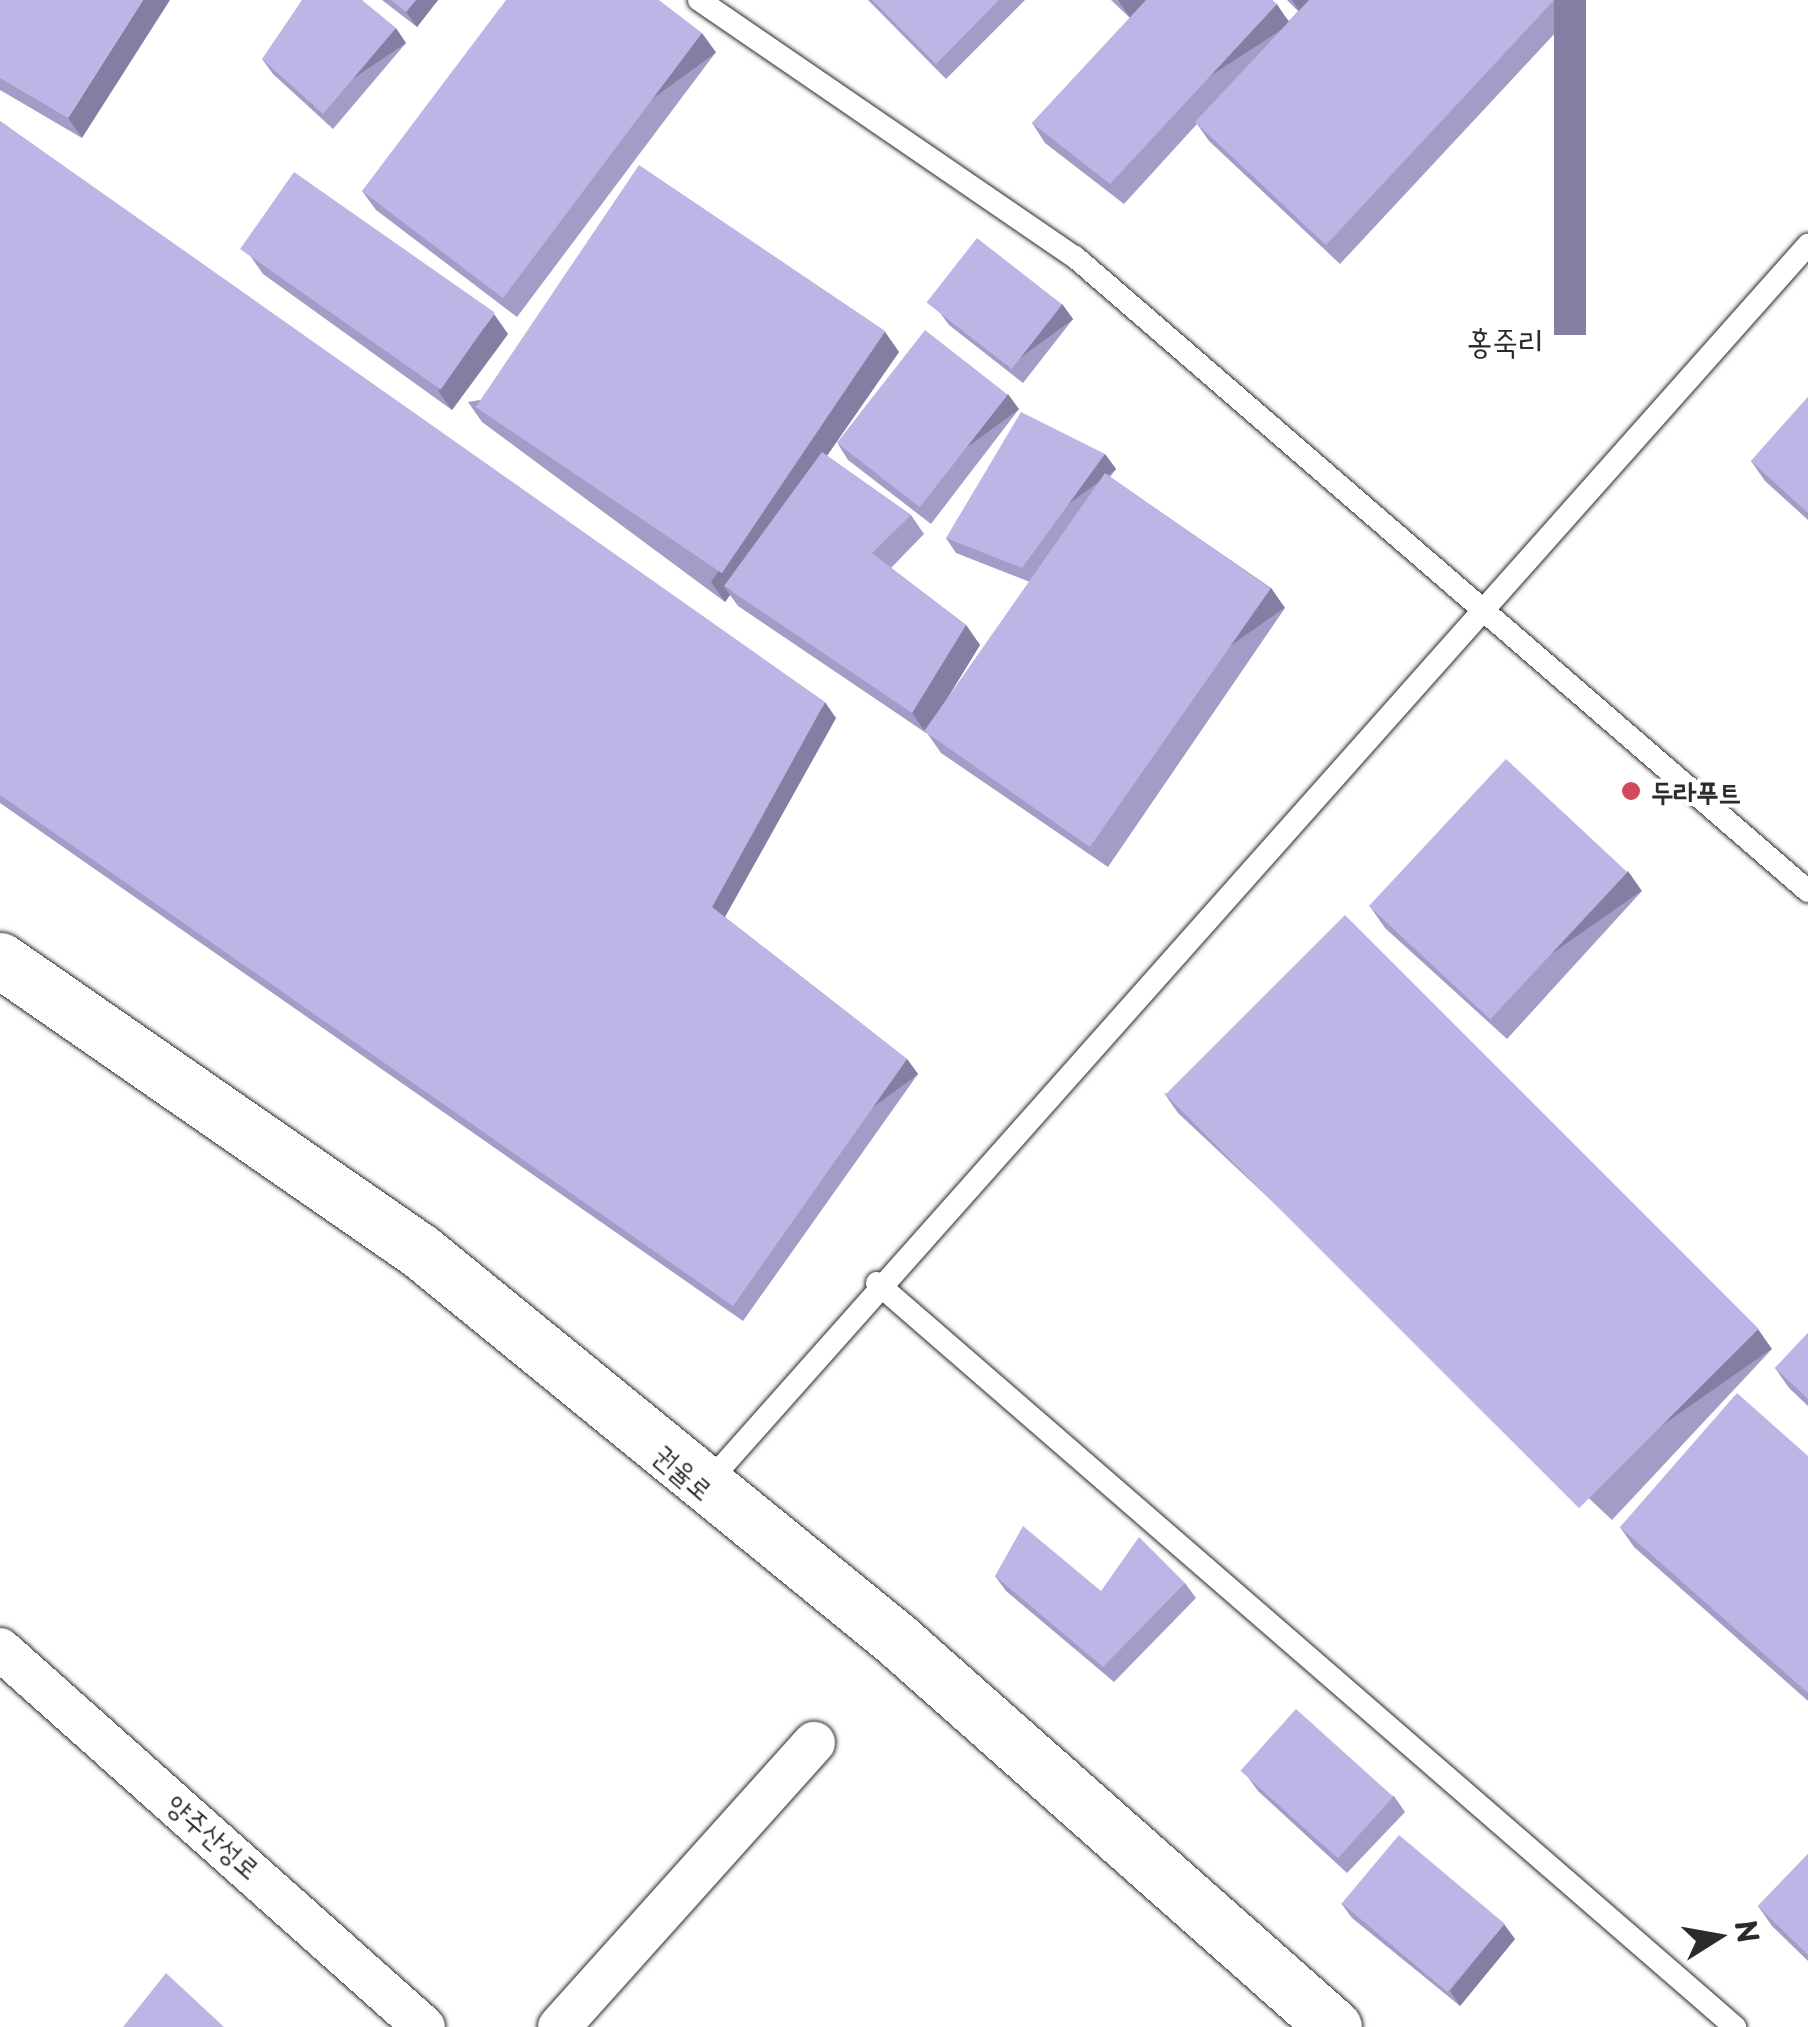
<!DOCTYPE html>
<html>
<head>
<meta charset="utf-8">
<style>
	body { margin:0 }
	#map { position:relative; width:1808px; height:2027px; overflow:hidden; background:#fff; font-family:"Playpen Sans","Poor Story",sans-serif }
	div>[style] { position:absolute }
	.roads { filter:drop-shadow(0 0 2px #2b2b2b) drop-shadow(0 0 2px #2b2b2b) }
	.service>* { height:22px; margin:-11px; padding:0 11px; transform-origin:11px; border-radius:11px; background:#fff }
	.minor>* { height:42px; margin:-21px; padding:0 21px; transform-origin:21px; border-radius:21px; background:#fff }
	.secondary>* { height:55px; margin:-27.5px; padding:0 27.5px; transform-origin:27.5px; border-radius:27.5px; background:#fff }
	.wall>* { inset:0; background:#a29dc7 }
	.shaded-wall>* { inset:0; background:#847fa2; transform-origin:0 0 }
	.building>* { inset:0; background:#bcb6e7; transform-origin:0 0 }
	.dots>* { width:28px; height:28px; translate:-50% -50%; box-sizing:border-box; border:5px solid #fff; border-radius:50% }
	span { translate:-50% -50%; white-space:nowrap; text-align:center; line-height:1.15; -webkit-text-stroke:8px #fff; paint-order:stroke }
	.poi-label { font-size:28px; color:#2b2b2b; font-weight:700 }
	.left { translate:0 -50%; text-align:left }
	.street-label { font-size:28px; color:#2b2b2b }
	.quarter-label { font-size:32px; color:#2b2b2b }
	.north { position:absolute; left:1668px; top:1887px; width:100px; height:100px; -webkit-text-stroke:8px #fff; paint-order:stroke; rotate:79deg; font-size:28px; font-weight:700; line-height:40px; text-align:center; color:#2b2b2b }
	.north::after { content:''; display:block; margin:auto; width:35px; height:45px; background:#2b2b2b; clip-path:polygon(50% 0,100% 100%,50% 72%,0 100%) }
</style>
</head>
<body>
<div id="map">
	<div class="roads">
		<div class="service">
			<i style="left:699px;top:0;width:455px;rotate:34.4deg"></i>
			<i style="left:1075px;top:257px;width:969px;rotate:40.86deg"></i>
			<i style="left:877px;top:1283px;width:1136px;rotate:40.93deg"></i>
			<i style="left:704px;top:1487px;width:1662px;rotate:-48.37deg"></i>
		</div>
		<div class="minor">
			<i style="left:0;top:1649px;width:568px;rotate:41.72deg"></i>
			<i style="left:559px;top:2027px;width:382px;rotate:-48.1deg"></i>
		</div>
		<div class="secondary">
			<i style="left:0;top:960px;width:511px;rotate:34.72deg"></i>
			<i style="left:420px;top:1251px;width:614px;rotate:39.18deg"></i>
			<i style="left:896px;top:1639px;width:585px;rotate:41.54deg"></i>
		</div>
	</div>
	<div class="wall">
		<i style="clip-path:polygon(0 0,82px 138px,0 90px)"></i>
		<i style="clip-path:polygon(382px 0,438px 0,417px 27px)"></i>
		<i style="clip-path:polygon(868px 0,1025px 0,946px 79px)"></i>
		<i style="clip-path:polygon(1111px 0,1272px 0,1289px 21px,1298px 11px,1287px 0,1586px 0,1340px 264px,1209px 141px,1197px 124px,1124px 204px,1045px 143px,1032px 123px,1130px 18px)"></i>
		<i style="clip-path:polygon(406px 43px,333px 129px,273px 74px,262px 59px)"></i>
		<i style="clip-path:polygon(716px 52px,517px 317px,376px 210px,362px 191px)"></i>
		<i style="clip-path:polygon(0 121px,836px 718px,725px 917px,907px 1059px,918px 1074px,743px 1321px,0 803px)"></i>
		<i style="clip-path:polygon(249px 254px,508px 334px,452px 410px,263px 274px)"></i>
		<i style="clip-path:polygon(1062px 304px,1073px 319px,1023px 383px,949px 325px,938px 310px)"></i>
		<i style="clip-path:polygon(885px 332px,899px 352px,827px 456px,911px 515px,924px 534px,891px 568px,966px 625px,980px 645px,926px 733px,738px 606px,730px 595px,725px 602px,482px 422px,468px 402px)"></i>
		<i style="clip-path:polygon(1808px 397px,1808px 520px,1765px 481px,1751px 461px)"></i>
		<i style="clip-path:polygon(1019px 409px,931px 524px,848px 460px,838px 444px)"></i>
		<i style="clip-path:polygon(1105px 454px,1116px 469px,1110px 477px,1271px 588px,1285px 608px,1108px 867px,941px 753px,927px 733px,1030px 582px,956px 553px,946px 538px)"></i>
		<i style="clip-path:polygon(1642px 891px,1507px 1039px,1385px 928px,1371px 908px)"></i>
		<i style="clip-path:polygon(1164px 1093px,1772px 1349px,1612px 1520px,1178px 1113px)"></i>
		<i style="clip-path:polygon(1808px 1333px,1808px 1406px,1789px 1388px,1775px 1368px)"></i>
		<i style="clip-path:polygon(1808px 1456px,1808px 1701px,1634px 1547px,1620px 1527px)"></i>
		<i style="clip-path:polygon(995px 1576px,1101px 1591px,1185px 1583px,1196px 1598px,1114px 1682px,1006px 1591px)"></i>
		<i style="clip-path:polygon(1247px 1776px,1394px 1796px,1405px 1812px,1347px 1873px,1258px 1791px)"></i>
		<i style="clip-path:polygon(1808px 1854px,1808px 1961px,1772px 1926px,1758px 1906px)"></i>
		<i style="clip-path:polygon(1341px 1903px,1515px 1939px,1460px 2006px,1352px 1918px)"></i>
	</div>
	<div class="shaded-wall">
		<i style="clip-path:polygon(143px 0,170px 0,82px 138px,68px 118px)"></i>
		<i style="clip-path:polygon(416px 0,438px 0,417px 27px,406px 12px)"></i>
		<i style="clip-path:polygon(1118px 0,1149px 0,1131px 19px)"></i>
		<i style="clip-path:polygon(1292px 0,1314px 0,1301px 14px)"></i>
		<i style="left:1554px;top:0;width:32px;height:335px"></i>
		<i style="left:1277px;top:4px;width:24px;height:246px;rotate:57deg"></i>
		<i style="left:396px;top:28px;width:18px;height:113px;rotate:56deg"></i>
		<i style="left:702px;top:33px;width:24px;height:331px;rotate:54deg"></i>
		<i style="left:1062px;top:304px;width:19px;height:81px;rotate:54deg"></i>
		<i style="clip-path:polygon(494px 314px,508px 334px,452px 410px,438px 391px)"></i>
		<i style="clip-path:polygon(885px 332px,899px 352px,732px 592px,724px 586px,730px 595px,725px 602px,711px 582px)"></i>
		<i style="left:1008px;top:394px;width:19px;height:144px;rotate:54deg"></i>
		<i style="left:1105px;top:454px;width:19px;height:141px;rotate:54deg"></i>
		<i style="left:1271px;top:588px;width:24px;height:315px;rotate:55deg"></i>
		<i style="clip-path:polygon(966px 625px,980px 645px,926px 733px,912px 713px)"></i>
		<i style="clip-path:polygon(825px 702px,836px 718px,722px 922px,712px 907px)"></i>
		<i style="left:1628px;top:871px;width:24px;height:200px;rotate:55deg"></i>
		<i style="left:907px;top:1059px;width:19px;height:302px;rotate:54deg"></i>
		<i style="left:1758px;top:1329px;width:24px;height:234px;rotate:55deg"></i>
		<i style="clip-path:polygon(1504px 1924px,1515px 1939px,1460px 2006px,1450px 1991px)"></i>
	</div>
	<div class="building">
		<i style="clip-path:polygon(0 0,143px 0,68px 118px,0 78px)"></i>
		<i style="clip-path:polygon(302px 0,362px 0,396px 28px,323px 114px,262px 59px)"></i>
		<i style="clip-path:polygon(391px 0,416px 0,406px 12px)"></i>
		<i style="clip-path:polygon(506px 0,659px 0,702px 33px,503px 298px,362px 191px)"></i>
		<i style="clip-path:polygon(872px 0,999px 0,936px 64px)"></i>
		<i style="clip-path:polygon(1146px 0,1272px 0,1277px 4px,1110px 184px,1032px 123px)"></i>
		<i style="clip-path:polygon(1309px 0,1554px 0,1326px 245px,1195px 122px)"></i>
		<i style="clip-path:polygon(0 121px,825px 702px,712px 907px,907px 1059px,733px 1306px,0 795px)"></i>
		<i style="left:639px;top:165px;width:297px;height:292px;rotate:34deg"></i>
		<i style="left:294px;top:172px;width:245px;height:94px;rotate:35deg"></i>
		<i style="left:977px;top:238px;width:108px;height:82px;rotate:38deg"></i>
		<i style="left:925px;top:330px;width:105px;height:143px;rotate:38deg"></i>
		<i style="clip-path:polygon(1808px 397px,1808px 513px,1751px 461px)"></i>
		<i style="clip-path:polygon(1021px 412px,1105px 454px,1022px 568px,946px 538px)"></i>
		<i style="clip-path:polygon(822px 452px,911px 515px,872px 553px,966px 625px,912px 713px,724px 586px)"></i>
		<i style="left:1105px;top:473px;width:202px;height:315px;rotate:35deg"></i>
		<i style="left:1506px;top:759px;width:166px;height:201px;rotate:43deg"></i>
		<i style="left:1345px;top:915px;width:585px;height:254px;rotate:45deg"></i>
		<i style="clip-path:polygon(1808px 1333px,1808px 1399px,1775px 1368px)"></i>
		<i style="clip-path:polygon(1737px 1393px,1808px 1456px,1808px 1693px,1620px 1527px)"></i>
		<i style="clip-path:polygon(1023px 1526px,1101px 1591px,1139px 1537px,1185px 1583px,1103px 1667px,995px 1576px)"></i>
		<i style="left:1296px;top:1709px;width:131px;height:83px;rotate:42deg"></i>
		<i style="left:1399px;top:1835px;width:138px;height:89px;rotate:40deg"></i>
		<i style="clip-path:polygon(1808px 1854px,1808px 1955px,1758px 1906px)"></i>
		<i style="clip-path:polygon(166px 1973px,224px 2027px,123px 2027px)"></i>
	</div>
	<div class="dots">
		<i style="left:1631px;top:791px;background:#d1495b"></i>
	</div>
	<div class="poi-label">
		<span class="left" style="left:1651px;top:791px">두라푸트</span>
	</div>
	<div class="street-label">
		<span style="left:684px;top:1472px;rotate:41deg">권율로</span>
		<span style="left:214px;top:1836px;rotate:41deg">양주산성로</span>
	</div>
	<div class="quarter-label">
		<span style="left:1505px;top:340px">홍죽리</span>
	</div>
	<div class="north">N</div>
</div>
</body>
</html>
